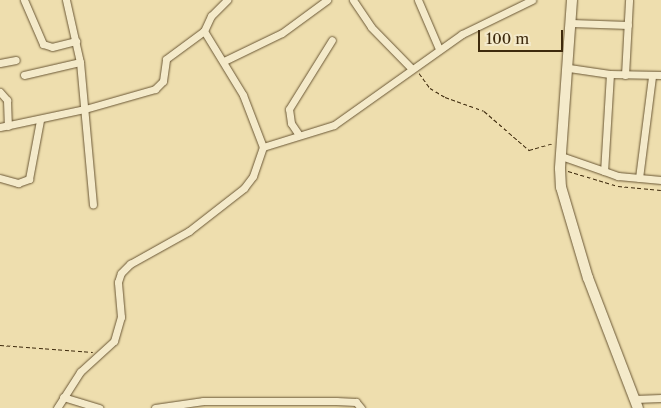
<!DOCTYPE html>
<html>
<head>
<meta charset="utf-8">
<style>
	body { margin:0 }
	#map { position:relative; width:661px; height:408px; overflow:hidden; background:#eedeae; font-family:"Libre Caslon Text",serif }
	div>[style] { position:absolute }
	.path>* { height:1px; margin-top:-0.5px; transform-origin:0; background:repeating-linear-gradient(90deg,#3e2a0d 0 4px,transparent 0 6.5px) }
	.roads { filter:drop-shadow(0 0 1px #6a5735) drop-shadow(0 0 1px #6a5735) }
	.street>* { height:7px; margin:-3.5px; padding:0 3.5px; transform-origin:3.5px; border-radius:3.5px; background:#f4eaca }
	.secondary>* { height:10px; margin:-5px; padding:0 5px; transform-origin:5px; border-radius:5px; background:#f4eaca }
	span { translate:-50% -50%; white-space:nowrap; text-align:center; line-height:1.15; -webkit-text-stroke:5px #f4eaca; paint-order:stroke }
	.scale { position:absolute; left:478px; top:30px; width:85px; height:22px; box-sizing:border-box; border:2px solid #3e2a0d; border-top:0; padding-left:6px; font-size:15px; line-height:18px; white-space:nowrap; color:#3e2a0d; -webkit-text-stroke:4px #f4eaca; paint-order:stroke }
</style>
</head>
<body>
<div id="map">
	<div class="path">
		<i style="left:419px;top:73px;width:19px;rotate:54deg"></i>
		<i style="left:430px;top:88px;width:17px;rotate:31deg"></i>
		<i style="left:445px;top:97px;width:41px;rotate:19.7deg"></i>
		<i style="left:484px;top:111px;width:60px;rotate:40.9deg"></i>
		<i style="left:529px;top:150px;width:25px;rotate:-16deg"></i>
		<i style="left:568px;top:171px;width:52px;rotate:16.7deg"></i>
		<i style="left:618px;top:186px;width:43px;rotate:5.3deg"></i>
		<i style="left:0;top:345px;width:93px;rotate:4.3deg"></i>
	</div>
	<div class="roads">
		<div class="street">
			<i style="left:24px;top:0;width:48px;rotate:66.6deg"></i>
			<i style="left:43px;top:44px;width:9px;rotate:18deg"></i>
			<i style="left:52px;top:47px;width:25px;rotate:-14deg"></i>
			<i style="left:66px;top:0;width:64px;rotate:77.3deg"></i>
			<i style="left:80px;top:62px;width:143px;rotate:84.8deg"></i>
			<i style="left:353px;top:0;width:32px;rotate:56deg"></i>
			<i style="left:371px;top:27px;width:57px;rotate:45.7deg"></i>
			<i style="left:418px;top:0;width:53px;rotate:66.8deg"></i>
			<i style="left:571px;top:23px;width:57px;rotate:2deg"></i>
			<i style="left:204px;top:31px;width:75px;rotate:58.6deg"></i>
			<i style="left:243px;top:95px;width:56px;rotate:69deg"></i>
			<i style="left:224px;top:61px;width:64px;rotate:-25.8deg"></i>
			<i style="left:282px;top:33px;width:56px;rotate:-36.3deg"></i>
			<i style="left:0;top:63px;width:16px;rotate:-11deg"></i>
			<i style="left:569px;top:68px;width:41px;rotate:8.3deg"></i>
			<i style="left:610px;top:74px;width:51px;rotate:1.1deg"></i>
			<i style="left:610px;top:74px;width:97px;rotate:93.5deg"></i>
			<i style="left:604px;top:171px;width:15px;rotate:20deg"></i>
			<i style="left:618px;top:176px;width:43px;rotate:5.3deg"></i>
			<i style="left:24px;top:75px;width:57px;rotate:-13.1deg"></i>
			<i style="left:625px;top:75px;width:75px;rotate:-86.9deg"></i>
			<i style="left:0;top:92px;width:11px;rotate:49deg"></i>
			<i style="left:7px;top:100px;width:26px;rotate:88deg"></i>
			<i style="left:0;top:127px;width:87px;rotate:-12deg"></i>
			<i style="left:85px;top:109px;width:73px;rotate:-15.9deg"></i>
			<i style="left:155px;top:89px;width:11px;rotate:-45deg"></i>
			<i style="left:163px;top:81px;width:22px;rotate:-82deg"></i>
			<i style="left:166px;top:59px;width:47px;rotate:-36.4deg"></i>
			<i style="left:204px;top:31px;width:17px;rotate:-65deg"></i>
			<i style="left:211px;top:16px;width:23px;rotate:-45deg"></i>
			<i style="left:299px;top:135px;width:14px;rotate:-124deg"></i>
			<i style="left:291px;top:123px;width:14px;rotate:-98deg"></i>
			<i style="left:289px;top:109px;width:81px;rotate:-58.1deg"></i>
			<i style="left:561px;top:156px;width:46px;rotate:19.2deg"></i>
			<i style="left:0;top:178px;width:19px;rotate:16deg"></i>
			<i style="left:18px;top:183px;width:12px;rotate:-20deg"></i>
			<i style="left:29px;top:179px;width:60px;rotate:-79.4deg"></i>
			<i style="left:639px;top:178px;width:103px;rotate:-82.7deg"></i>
			<i style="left:63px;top:397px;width:38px;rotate:17deg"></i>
			<i style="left:635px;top:399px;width:26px;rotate:-2deg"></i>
			<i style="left:57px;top:408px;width:43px;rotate:-57.4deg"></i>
			<i style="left:80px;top:372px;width:46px;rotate:-42.4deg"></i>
			<i style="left:114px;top:341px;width:25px;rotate:-74deg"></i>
			<i style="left:121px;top:317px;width:35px;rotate:-95deg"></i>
			<i style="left:118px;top:282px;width:9px;rotate:-72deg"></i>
			<i style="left:121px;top:273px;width:13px;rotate:-45deg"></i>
			<i style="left:130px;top:264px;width:68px;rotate:-29.2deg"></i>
			<i style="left:189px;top:231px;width:70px;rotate:-38deg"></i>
			<i style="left:244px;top:188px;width:15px;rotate:-53deg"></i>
			<i style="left:253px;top:176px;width:31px;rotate:-71deg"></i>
			<i style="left:263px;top:147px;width:74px;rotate:-17.2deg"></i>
			<i style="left:334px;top:125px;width:157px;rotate:-35.4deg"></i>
			<i style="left:462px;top:34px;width:78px;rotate:-25.9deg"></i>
			<i style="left:155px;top:408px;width:49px;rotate:-8.3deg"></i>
			<i style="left:203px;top:401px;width:133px"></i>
			<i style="left:336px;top:401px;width:20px;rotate:3deg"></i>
			<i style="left:356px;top:402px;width:8px;rotate:50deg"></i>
		</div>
		<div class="secondary">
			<i style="left:572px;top:0;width:169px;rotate:94.1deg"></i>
			<i style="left:560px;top:169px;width:18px;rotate:87deg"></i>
			<i style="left:561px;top:187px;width:95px;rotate:73.5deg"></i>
			<i style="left:588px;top:278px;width:139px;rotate:69deg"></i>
		</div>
	</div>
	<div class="scale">100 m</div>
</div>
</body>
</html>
